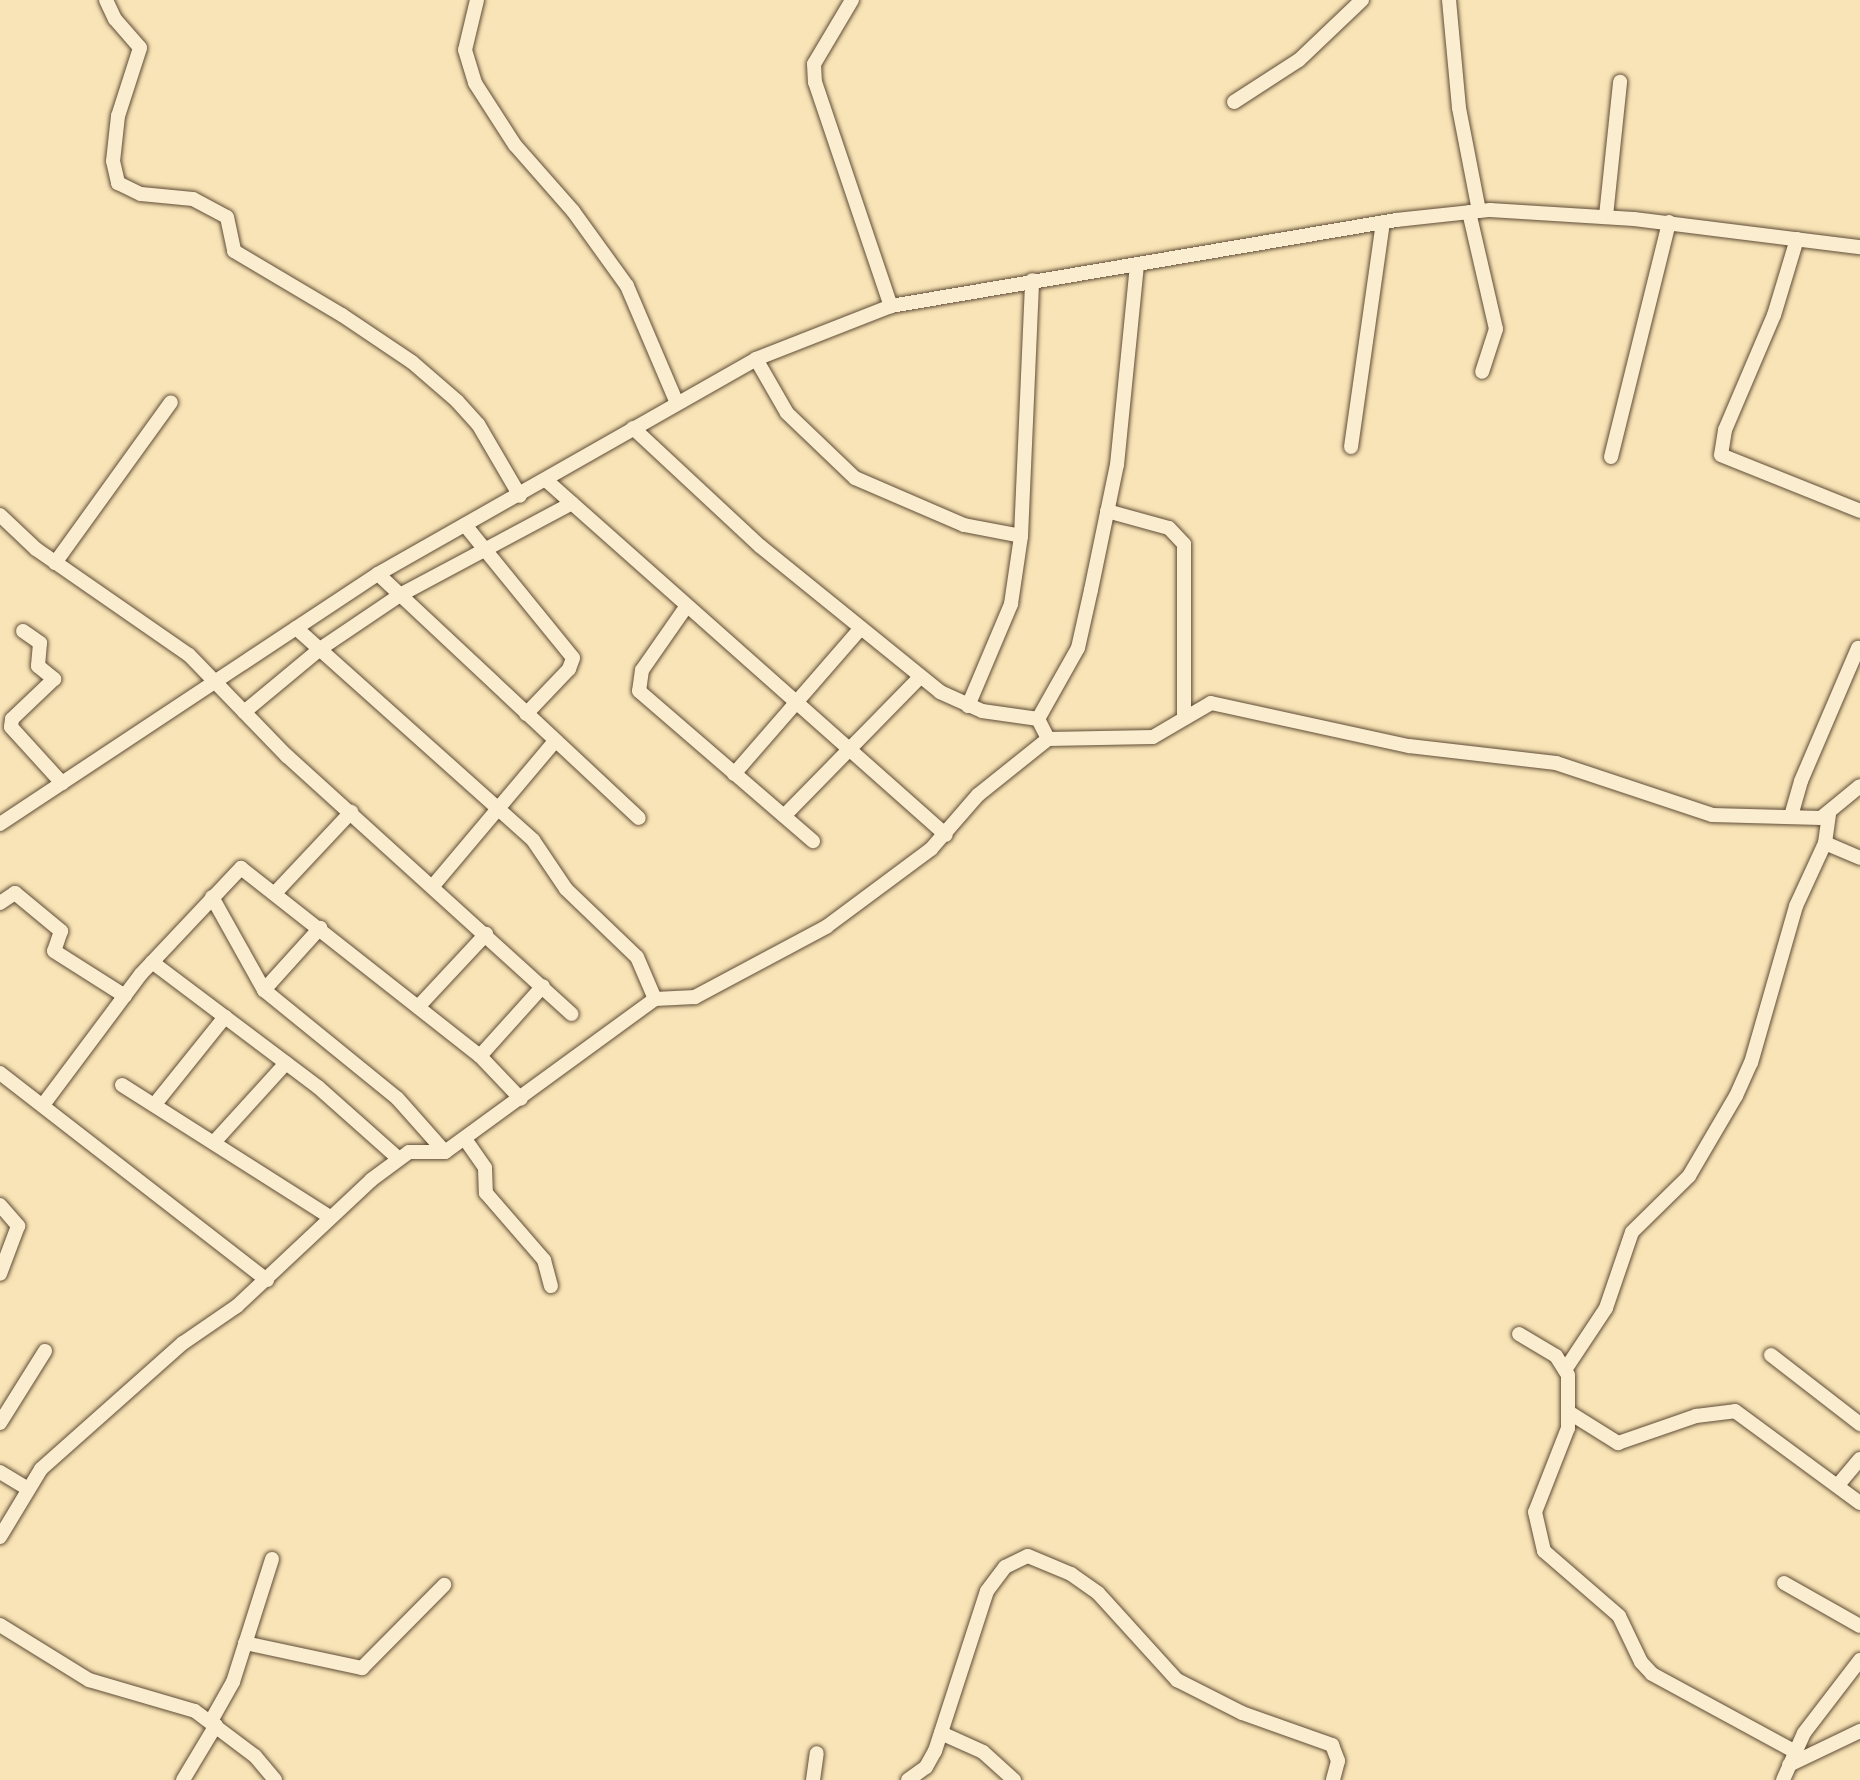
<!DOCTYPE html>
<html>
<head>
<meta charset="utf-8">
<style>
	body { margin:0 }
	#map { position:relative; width:1860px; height:1780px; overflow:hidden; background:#f8e4b6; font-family:"EB Garamond",serif }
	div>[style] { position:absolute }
	.roads { filter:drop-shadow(0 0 2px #604c36) drop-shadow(0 0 2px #604c36) }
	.minor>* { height:14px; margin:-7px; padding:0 7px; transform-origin:7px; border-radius:7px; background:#faedd0 }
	span { translate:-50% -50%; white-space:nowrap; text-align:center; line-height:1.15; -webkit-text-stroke:6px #faedd0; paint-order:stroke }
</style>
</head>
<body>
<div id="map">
	<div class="roads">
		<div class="minor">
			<i style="left:106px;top:0;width:21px;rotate:65deg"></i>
			<i style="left:115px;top:19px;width:38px;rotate:49deg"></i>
			<i style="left:140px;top:48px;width:71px;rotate:107.9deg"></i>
			<i style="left:118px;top:116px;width:45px;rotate:96.3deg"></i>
			<i style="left:113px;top:161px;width:23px;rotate:77deg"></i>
			<i style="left:118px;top:183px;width:25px;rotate:26deg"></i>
			<i style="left:141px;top:194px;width:52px;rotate:5.5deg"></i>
			<i style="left:193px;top:199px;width:38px;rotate:28deg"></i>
			<i style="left:227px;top:217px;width:35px;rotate:78deg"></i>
			<i style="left:234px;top:251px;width:126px;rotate:30.7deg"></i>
			<i style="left:342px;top:315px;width:84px;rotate:33.9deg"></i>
			<i style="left:412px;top:362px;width:60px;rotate:40.9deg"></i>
			<i style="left:457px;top:401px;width:31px;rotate:48deg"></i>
			<i style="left:478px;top:424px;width:83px;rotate:59.7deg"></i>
			<i style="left:477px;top:0;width:51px;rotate:103.5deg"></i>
			<i style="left:465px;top:50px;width:34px;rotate:73deg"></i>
			<i style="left:475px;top:83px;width:74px;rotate:57.2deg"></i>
			<i style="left:515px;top:145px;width:88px;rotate:48.7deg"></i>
			<i style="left:573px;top:211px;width:92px;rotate:54.2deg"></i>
			<i style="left:627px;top:286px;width:127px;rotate:66.9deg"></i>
			<i style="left:852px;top:0;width:74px;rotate:120.7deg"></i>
			<i style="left:814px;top:64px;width:18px;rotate:87deg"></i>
			<i style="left:815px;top:82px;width:237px;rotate:71.3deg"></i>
			<i style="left:1449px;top:0;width:108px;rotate:84.7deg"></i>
			<i style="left:1459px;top:108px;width:105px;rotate:79deg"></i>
			<i style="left:1234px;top:102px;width:77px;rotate:-32.9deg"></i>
			<i style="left:1299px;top:60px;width:87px;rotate:-43.6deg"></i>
			<i style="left:1469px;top:212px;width:120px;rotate:77deg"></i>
			<i style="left:1496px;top:329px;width:45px;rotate:108deg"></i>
			<i style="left:1606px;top:216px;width:135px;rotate:-84deg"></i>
			<i style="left:1797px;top:239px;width:79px;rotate:106.8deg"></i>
			<i style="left:1774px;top:315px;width:125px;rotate:113.1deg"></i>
			<i style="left:1725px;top:430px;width:25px;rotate:99deg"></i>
			<i style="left:1721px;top:455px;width:150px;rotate:21.9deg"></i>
			<i style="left:756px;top:359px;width:62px;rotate:60.1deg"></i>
			<i style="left:787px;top:413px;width:94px;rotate:43.7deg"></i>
			<i style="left:855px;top:478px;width:119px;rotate:23.3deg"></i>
			<i style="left:964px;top:525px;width:58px;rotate:10.9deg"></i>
			<i style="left:633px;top:428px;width:173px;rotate:42.9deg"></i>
			<i style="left:760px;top:546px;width:232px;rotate:39deg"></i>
			<i style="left:940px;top:692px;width:46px;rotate:24.3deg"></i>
			<i style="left:982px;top:711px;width:57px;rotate:8.1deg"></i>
			<i style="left:1038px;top:719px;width:22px;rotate:63deg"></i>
			<i style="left:1351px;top:447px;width:227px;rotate:-81.9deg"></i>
			<i style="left:1611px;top:457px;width:242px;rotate:-76.1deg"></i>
			<i style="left:547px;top:481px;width:533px;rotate:41.58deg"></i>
			<i style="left:1107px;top:511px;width:64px;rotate:15.3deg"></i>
			<i style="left:1169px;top:528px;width:22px;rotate:47deg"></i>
			<i style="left:1184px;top:544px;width:170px;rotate:90deg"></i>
			<i style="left:0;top:515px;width:50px;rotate:43.4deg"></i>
			<i style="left:36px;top:549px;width:186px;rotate:34.7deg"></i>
			<i style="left:189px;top:655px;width:141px;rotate:45.9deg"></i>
			<i style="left:287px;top:756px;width:384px;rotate:42.2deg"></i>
			<i style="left:465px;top:525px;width:171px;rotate:50.9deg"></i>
			<i style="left:573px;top:658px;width:12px;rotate:110deg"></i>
			<i style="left:569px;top:669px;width:62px;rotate:133.7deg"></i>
			<i style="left:55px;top:563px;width:198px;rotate:-54.2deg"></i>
			<i style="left:378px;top:574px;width:357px;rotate:43.1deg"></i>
			<i style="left:686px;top:607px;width:77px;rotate:124.9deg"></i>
			<i style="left:642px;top:670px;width:21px;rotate:98deg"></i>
			<i style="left:639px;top:691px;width:230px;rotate:40.8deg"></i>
			<i style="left:296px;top:628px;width:318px;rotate:41.8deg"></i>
			<i style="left:533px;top:840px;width:59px;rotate:56deg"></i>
			<i style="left:566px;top:889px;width:98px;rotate:43.8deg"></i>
			<i style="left:637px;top:957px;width:46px;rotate:66.8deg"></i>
			<i style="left:23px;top:631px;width:21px;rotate:35deg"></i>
			<i style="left:40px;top:643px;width:23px;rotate:95deg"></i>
			<i style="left:38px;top:666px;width:21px;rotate:39deg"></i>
			<i style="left:54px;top:679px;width:58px;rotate:136.4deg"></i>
			<i style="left:12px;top:719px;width:8px;rotate:97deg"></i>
			<i style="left:11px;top:727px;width:76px;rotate:47.7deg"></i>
			<i style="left:968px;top:706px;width:111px;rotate:-67.1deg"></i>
			<i style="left:1011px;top:604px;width:69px;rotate:-81.6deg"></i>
			<i style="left:1021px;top:536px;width:256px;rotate:-87.5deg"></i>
			<i style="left:244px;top:712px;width:99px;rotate:-39.7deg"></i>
			<i style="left:320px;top:649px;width:97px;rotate:-34deg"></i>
			<i style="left:400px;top:595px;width:195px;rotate:-28.1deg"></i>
			<i style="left:1038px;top:719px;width:81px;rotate:-60.6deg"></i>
			<i style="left:1078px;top:648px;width:59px;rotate:-77.4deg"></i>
			<i style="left:1091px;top:590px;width:128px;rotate:-78.3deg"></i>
			<i style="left:1117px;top:465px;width:201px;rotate:-84.3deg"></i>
			<i style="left:734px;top:774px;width:192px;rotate:-49deg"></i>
			<i style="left:784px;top:816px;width:194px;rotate:-45.6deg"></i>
			<i style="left:1791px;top:816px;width:36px;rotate:-74deg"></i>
			<i style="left:1801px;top:781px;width:145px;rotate:-66.8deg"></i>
			<i style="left:0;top:824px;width:453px;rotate:-33.5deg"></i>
			<i style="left:378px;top:574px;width:435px;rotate:-29.6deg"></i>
			<i style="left:756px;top:359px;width:145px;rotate:-21.4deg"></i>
			<i style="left:891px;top:306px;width:512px;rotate:-9.66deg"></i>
			<i style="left:1396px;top:220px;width:95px;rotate:-6.1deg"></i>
			<i style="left:1490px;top:210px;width:144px;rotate:3.6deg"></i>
			<i style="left:1634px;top:219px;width:228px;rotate:7.1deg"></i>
			<i style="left:1825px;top:843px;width:38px;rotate:23deg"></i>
			<i style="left:433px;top:886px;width:189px;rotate:-49.9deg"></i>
			<i style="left:276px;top:892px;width:110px;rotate:-46.8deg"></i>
			<i style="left:212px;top:897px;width:107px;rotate:60.8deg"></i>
			<i style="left:264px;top:990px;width:171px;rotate:39.1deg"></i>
			<i style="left:397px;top:1098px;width:72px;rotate:48.4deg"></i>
			<i style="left:0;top:903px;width:18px;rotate:-34deg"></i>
			<i style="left:15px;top:893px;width:60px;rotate:39.6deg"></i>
			<i style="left:61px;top:931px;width:21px;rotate:109deg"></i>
			<i style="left:54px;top:951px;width:84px;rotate:32.4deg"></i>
			<i style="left:152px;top:962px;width:208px;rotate:37deg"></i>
			<i style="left:318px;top:1087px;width:108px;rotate:41.6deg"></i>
			<i style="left:264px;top:990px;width:84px;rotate:-47.9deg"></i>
			<i style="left:418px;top:1007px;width:100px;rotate:-47deg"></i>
			<i style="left:480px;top:1056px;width:94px;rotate:-48deg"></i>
			<i style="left:0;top:1073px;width:338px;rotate:37.8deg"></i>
			<i style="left:122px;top:1085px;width:246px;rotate:32.4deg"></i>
			<i style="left:155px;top:1104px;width:112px;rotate:-51.2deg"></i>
			<i style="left:43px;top:1105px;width:164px;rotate:-53.2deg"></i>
			<i style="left:141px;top:974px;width:146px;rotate:-46.7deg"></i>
			<i style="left:241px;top:868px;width:304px;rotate:38.2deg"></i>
			<i style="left:480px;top:1056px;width:59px;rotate:46.4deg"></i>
			<i style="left:465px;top:1139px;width:35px;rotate:55deg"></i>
			<i style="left:485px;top:1168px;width:25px;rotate:88deg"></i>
			<i style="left:486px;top:1193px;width:89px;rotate:49.1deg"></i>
			<i style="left:544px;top:1260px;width:27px;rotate:75deg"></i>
			<i style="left:216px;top:1140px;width:104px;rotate:-47.7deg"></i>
			<i style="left:0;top:1205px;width:28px;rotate:49deg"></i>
			<i style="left:18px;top:1226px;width:51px;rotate:110.6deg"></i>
			<i style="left:1519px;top:1334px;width:43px;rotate:30.7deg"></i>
			<i style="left:1556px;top:1356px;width:22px;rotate:58deg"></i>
			<i style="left:1568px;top:1375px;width:53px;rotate:90deg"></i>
			<i style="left:1568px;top:1428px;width:90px;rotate:111.4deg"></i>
			<i style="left:1535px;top:1512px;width:40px;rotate:77deg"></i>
			<i style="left:1544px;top:1551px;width:99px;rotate:40.9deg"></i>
			<i style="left:1619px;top:1616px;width:51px;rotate:64.4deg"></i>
			<i style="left:1641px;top:1662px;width:16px;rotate:47deg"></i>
			<i style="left:1652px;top:1674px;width:162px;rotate:28.5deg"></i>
			<i style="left:1771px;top:1355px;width:113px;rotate:37.8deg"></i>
			<i style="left:1565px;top:1370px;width:74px;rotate:-56.5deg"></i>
			<i style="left:1606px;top:1308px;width:80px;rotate:-71.1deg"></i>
			<i style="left:1632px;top:1232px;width:80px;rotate:-44.5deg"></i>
			<i style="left:1689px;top:1176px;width:93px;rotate:-59.6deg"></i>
			<i style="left:1736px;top:1096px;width:36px;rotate:-66deg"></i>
			<i style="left:1751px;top:1063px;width:163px;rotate:-74deg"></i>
			<i style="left:1796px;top:906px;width:69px;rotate:-65.3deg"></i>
			<i style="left:1825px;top:843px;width:29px;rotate:-82deg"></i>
			<i style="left:1570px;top:1413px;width:57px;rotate:32deg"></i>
			<i style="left:1618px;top:1443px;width:83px;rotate:-19.1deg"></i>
			<i style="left:1696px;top:1416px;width:39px;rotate:-7deg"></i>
			<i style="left:1735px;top:1411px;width:155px;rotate:36.4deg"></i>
			<i style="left:0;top:1423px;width:85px;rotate:-58deg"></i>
			<i style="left:0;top:1472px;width:31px;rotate:31deg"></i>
			<i style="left:1838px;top:1485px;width:34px;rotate:-50deg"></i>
			<i style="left:0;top:1537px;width:79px;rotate:-58.9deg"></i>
			<i style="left:41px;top:1469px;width:190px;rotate:-41.6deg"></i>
			<i style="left:183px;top:1343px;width:65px;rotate:-34.4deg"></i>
			<i style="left:237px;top:1306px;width:184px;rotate:-43.2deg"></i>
			<i style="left:371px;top:1180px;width:47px;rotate:-36.4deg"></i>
			<i style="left:409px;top:1152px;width:36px"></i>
			<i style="left:445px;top:1152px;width:260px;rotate:-36.1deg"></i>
			<i style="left:655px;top:999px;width:40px;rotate:-2.9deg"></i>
			<i style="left:695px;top:997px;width:149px;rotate:-28.1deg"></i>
			<i style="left:826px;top:927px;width:131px;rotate:-36.6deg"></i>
			<i style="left:931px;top:849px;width:72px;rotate:-49deg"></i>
			<i style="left:978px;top:795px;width:90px;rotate:-38.7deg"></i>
			<i style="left:1048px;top:739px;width:105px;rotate:-1.1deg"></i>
			<i style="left:1153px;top:737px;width:67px;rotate:-30.4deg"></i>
			<i style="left:1211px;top:703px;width:203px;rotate:12.3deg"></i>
			<i style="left:1409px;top:746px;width:148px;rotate:6.6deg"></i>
			<i style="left:1556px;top:763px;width:164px;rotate:18.4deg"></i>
			<i style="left:1712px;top:815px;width:109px;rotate:1.6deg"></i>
			<i style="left:1821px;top:818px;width:50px;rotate:-39.4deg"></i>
			<i style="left:1784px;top:1583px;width:87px;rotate:29.5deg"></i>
			<i style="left:0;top:1625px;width:105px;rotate:31.7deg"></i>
			<i style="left:89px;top:1680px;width:110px;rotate:16.3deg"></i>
			<i style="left:195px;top:1711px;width:75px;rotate:36.9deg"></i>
			<i style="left:255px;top:1756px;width:31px;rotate:50deg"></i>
			<i style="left:245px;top:1643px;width:120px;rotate:12.1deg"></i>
			<i style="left:362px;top:1668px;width:117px;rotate:-45.3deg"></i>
			<i style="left:211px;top:1721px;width:45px;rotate:-60.6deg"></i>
			<i style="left:233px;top:1682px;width:129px;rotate:-72.4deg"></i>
			<i style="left:941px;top:1733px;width:46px;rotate:24.3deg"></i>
			<i style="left:983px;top:1752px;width:42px;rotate:42.1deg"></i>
			<i style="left:1789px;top:1765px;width:79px;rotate:-25.6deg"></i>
			<i style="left:183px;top:1780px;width:64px;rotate:-59deg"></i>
			<i style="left:813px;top:1780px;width:27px;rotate:-82deg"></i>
			<i style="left:908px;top:1780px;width:22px;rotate:-36deg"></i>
			<i style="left:926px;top:1767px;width:18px;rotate:-61deg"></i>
			<i style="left:935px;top:1751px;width:168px;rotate:-72deg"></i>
			<i style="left:987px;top:1591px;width:30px;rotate:-53deg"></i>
			<i style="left:1005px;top:1567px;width:25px;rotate:-26deg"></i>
			<i style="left:1028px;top:1556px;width:47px;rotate:22.7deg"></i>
			<i style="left:1071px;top:1574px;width:33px;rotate:35deg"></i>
			<i style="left:1098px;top:1593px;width:118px;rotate:47.8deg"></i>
			<i style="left:1177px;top:1680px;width:73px;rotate:26.9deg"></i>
			<i style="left:1242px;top:1713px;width:96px;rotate:19.6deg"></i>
			<i style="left:1332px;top:1745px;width:17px;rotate:69deg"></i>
			<i style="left:1338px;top:1761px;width:20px;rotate:105deg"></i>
			<i style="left:1783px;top:1780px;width:51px;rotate:-65.9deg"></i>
			<i style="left:1804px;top:1733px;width:92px;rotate:-52.5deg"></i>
		</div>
	</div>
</div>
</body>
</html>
